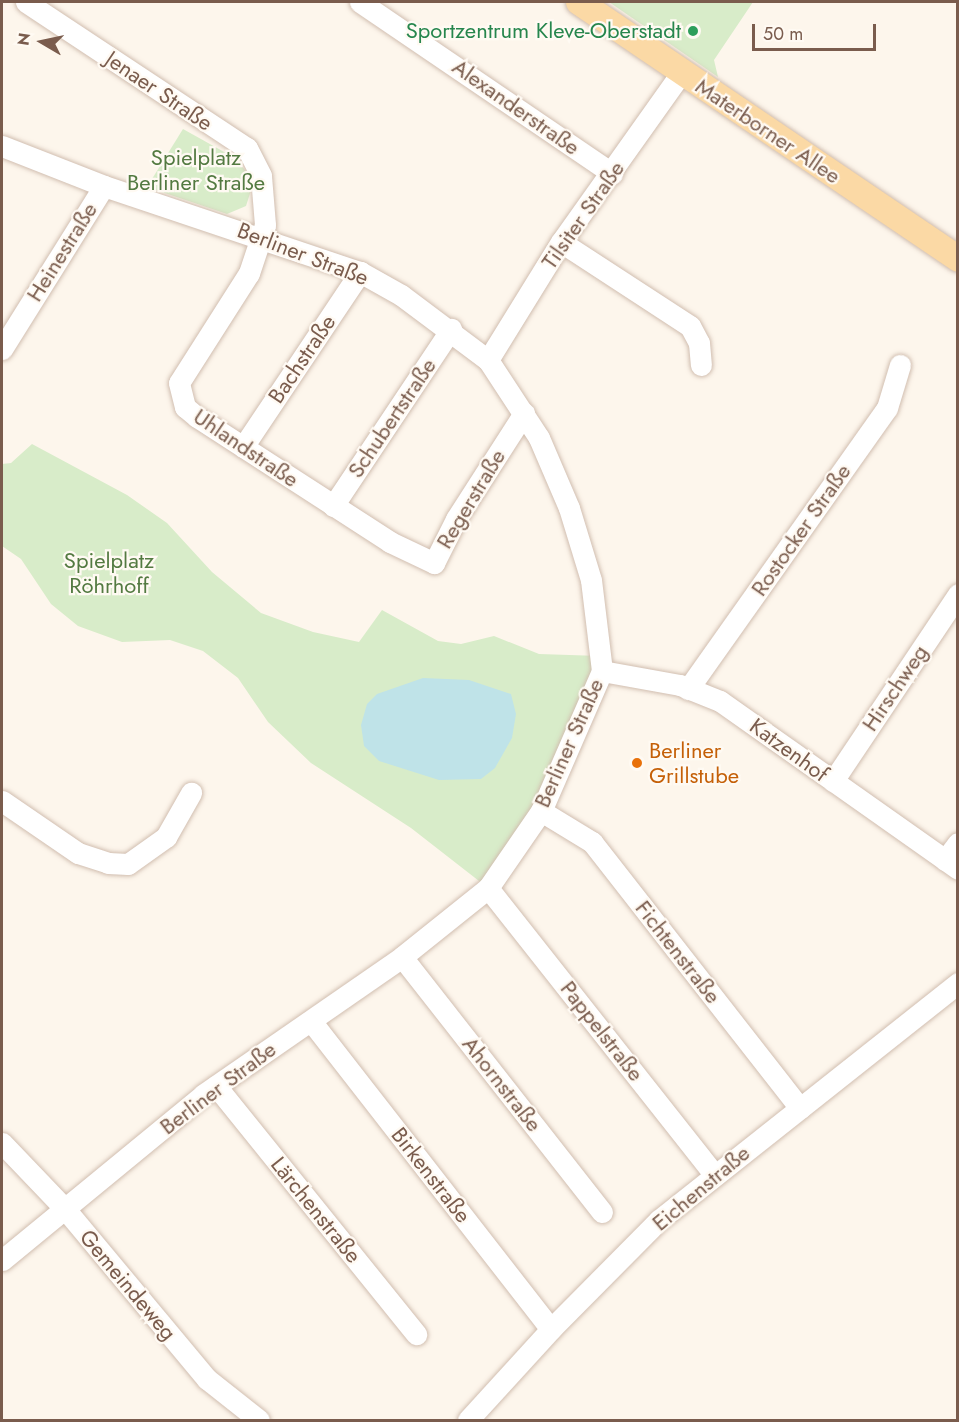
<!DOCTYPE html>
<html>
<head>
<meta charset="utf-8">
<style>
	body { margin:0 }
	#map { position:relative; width:959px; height:1422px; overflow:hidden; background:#fdf6ec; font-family:Jost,sans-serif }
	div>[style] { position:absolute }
	.green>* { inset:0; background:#d8ecc9 }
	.water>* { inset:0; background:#bfe3e8 }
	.roads { filter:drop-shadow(0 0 2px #d1beb0) drop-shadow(0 0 2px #d1beb0) }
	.minor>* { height:21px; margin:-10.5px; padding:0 10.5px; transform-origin:10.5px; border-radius:10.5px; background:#fff }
	.major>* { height:26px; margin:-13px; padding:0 13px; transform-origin:13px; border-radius:13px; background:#fbd9a5 }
	.dots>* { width:16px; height:16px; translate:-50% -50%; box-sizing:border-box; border:3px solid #fffaf3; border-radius:50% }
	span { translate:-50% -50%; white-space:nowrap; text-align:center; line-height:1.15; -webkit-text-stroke:4.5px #fffaf3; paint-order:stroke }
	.leisure-label { font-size:22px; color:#27864d }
	.right { translate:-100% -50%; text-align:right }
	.street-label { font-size:22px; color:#7a5c4d }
	.park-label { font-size:22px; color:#537a41 }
	.food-label { font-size:22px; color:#c56008 }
	.left { translate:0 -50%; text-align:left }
	.frame { position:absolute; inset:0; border:3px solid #7a5c4d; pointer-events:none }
	.north { position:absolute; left:12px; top:12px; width:60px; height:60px; -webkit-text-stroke:4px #fffaf3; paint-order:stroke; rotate:279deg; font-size:16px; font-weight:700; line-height:24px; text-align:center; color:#7a5c4d }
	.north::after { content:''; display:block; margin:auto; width:21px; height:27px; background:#7a5c4d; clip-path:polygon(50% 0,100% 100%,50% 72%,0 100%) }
	.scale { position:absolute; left:752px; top:24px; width:124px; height:27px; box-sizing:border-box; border:3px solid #7a5c4d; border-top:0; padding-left:8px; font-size:18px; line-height:21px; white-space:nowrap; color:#7a5c4d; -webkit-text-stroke:4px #fffaf3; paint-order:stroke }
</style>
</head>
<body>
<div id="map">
	<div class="green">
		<i style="clip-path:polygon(609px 2px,753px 2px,714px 60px,718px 77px)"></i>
		<i style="clip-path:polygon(183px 129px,235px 158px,254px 181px,246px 206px,227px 214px,147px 187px)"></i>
		<i style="clip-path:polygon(32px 444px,127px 495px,167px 523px,212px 572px,261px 613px,313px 632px,359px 642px,382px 610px,438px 641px,461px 644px,494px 636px,539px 654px,600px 656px,541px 811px,488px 888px,411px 828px,311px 763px,268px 722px,238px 678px,203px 651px,170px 640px,122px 642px,78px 626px,51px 604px,21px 559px,2px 546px,2px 464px,11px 463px)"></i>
	</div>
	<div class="water">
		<i style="clip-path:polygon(423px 678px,469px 680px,511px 694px,516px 714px,512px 738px,495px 768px,481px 779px,439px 780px,379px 761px,364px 746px,361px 725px,367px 704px,377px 694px)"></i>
	</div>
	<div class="roads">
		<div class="minor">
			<i style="left:26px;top:2px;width:265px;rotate:33.5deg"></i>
			<i style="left:247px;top:148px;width:31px;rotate:63deg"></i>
			<i style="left:261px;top:176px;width:49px;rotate:85.3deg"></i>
			<i style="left:265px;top:225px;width:51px;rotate:108.4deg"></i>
			<i style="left:249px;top:273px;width:130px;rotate:122.5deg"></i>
			<i style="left:179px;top:383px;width:25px;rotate:76deg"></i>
			<i style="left:185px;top:407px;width:16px;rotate:40deg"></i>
			<i style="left:197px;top:417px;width:230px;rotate:32.9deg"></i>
			<i style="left:390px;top:542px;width:49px;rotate:25.5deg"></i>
			<i style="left:434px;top:563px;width:49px;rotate:-63.4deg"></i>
			<i style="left:456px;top:519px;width:126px;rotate:-57.3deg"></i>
			<i style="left:360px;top:2px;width:305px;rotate:34.2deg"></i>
			<i style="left:2px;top:146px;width:110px;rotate:21.4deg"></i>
			<i style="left:104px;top:186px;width:270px;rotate:18.6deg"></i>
			<i style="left:360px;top:272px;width:47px;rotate:29.3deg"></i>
			<i style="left:401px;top:295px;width:109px;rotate:36.8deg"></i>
			<i style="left:488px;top:360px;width:93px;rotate:56.8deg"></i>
			<i style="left:539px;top:438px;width:76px;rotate:66.8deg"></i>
			<i style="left:569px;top:508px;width:75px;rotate:73deg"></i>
			<i style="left:591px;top:580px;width:92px;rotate:83.1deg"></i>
			<i style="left:602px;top:671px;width:153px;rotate:113.5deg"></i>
			<i style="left:541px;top:811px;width:93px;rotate:124.5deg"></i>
			<i style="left:488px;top:888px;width:110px;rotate:141.3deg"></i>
			<i style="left:402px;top:957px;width:242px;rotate:145.3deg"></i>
			<i style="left:203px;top:1095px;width:260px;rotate:140.6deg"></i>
			<i style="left:561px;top:242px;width:154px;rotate:33.1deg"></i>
			<i style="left:690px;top:326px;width:19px;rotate:62deg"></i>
			<i style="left:699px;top:343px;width:22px;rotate:85deg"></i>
			<i style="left:2px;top:349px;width:192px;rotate:-58deg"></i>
			<i style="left:488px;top:360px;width:139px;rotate:-58.3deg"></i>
			<i style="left:561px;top:242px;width:209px;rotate:-54.6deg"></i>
			<i style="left:243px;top:447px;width:211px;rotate:-56.2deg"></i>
			<i style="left:333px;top:506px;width:213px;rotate:-56.3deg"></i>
			<i style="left:602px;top:671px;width:79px;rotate:10.2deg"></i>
			<i style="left:680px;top:685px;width:43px;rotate:21.8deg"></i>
			<i style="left:720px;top:701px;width:291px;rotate:35.2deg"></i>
			<i style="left:688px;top:689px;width:344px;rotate:-54.7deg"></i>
			<i style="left:887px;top:408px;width:45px;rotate:-73.2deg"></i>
			<i style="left:833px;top:781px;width:225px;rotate:-56.2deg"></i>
			<i style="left:2px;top:801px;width:92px;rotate:34.4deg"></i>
			<i style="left:78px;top:853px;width:32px;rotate:18deg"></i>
			<i style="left:108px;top:863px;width:20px;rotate:3deg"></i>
			<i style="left:128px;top:864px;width:47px;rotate:-35.4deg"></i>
			<i style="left:166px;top:837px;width:51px;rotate:-60.4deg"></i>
			<i style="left:541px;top:811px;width:60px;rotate:31.3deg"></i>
			<i style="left:592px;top:842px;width:338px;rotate:52deg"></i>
			<i style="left:945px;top:860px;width:21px;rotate:-53deg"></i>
			<i style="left:488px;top:888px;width:366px;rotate:51.7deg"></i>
			<i style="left:402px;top:957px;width:324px;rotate:51.9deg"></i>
			<i style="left:311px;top:1021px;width:390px;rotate:52.1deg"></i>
			<i style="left:216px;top:1086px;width:319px;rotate:51.1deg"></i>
			<i style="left:2px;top:1143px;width:93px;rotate:46.3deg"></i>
			<i style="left:66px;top:1210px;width:220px;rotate:50.2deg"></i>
			<i style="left:207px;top:1379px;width:66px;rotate:38.3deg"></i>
			<i style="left:468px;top:1420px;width:123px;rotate:-47.6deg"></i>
			<i style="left:551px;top:1329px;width:153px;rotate:-45.3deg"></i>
			<i style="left:659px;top:1220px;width:382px;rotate:-38.4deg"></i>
		</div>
		<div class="major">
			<i style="left:579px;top:2px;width:458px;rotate:34.1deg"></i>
		</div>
	</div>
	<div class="dots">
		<i style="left:693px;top:31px;background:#2e9e5b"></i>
		<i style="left:637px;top:763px;background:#e8710a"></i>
	</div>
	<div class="leisure-label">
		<span class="right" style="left:681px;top:31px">Sportzentrum Kleve-Oberstadt</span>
	</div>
	<div class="street-label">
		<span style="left:159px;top:91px;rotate:34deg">Jenaer Straße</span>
		<span style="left:516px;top:107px;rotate:35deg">Alexanderstraße</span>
		<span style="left:768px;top:131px;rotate:34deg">Materborner Allee</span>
		<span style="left:583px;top:215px;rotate:-55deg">Tilsiter Straße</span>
		<span style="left:62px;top:252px;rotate:-58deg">Heinestraße</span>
		<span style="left:303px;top:254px;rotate:21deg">Berliner Straße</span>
		<span style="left:302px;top:359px;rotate:-56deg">Bachstraße</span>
		<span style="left:392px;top:418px;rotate:-56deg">Schubertstraße</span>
		<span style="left:246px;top:448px;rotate:34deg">Uhlandstraße</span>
		<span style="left:471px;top:499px;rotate:-59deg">Regerstraße</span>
		<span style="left:801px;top:530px;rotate:-55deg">Rostocker Straße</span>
		<span style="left:895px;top:688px;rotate:-56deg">Hirschweg</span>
		<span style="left:569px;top:743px;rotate:-66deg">Berliner Straße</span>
		<span style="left:789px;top:750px;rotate:36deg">Katzenhof</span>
		<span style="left:678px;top:952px;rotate:52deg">Fichtenstraße</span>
		<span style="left:602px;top:1031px;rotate:52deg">Pappelstraße</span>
		<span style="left:502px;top:1084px;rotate:52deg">Ahornstraße</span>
		<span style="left:218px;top:1088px;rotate:-37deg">Berliner Straße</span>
		<span style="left:431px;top:1175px;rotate:52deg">Birkenstraße</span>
		<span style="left:701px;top:1188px;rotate:-40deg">Eichenstraße</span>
		<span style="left:316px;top:1210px;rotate:51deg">Lärchenstraße</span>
		<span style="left:128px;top:1285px;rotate:50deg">Gemeindeweg</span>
	</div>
	<div class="park-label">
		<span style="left:196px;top:170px">Spielplatz<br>Berliner Straße</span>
		<span style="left:109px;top:573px">Spielplatz<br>Röhrhoff</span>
	</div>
	<div class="food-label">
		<span class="left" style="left:649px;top:763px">Berliner<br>Grillstube</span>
	</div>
	<div class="frame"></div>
	<div class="north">N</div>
	<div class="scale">50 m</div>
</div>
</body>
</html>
